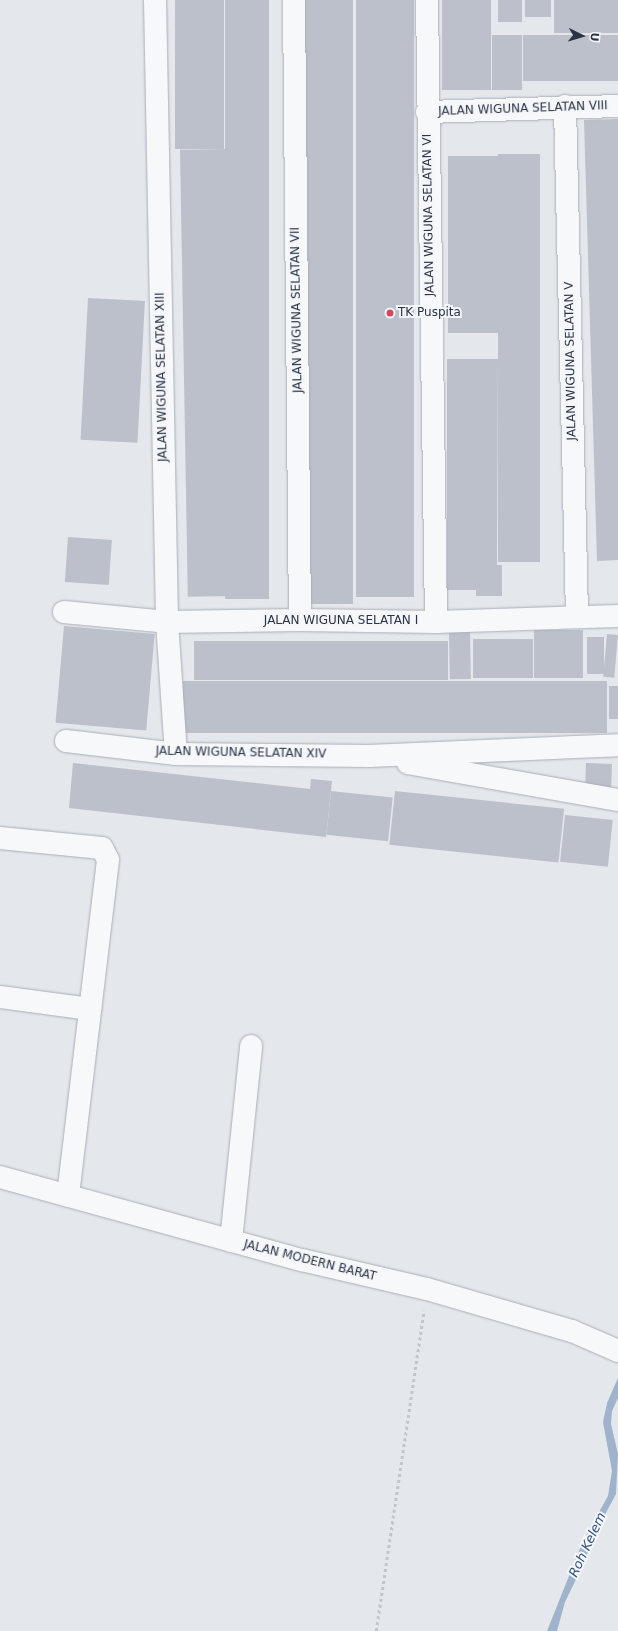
<!DOCTYPE html>
<html>
<head>
<meta charset="utf-8">
<style>
	body { margin:0 }
	#map { position:relative; width:618px; height:1631px; overflow:hidden; background:#e4e7ec; font-family:"DejaVu Sans",sans-serif }
	div>[style] { position:absolute }
	.water>* { inset:0; background:#9fb4cc }
	.building>* { inset:0; background:#bbc0ca; transform-origin:0 0 }
	.path>* { height:2.5px; margin-top:-1.25px; transform-origin:0; background:repeating-linear-gradient(90deg,#c2c5cb 0 3px,transparent 0 6px) }
	.roads { filter:drop-shadow(0 0 1px #a9aeb7) drop-shadow(0 0 1px #a9aeb7) }
	.minor>* { height:22px; margin:-11px; padding:0 11px; transform-origin:11px; border-radius:11px; background:#f7f8fa }
	.dots>* { width:11px; height:11px; translate:-50% -50%; box-sizing:border-box; border:2px solid #f4f6f9; border-radius:50% }
	span { translate:-50% -50%; white-space:nowrap; text-align:center; line-height:1.15; -webkit-text-stroke:4px #f4f6f9; paint-order:stroke }
	.street-label { font-size:12px; color:#2b3445 }
	.poi-label { font-size:12px; color:#2b3445 }
	.left { translate:0 -50%; text-align:left }
	.water-label { font-size:13px; color:#34527a; font-style:italic }
	.north { position:absolute; left:562px; top:16px; width:40px; height:40px; -webkit-text-stroke:3px #f4f6f9; paint-order:stroke; rotate:95deg; font-size:11px; font-weight:700; line-height:16px; text-align:center; color:#2b3445 }
	.north::after { content:''; display:block; margin:auto; width:14px; height:18px; background:#2b3445; clip-path:polygon(50% 0,100% 100%,50% 72%,0 100%) }
</style>
</head>
<body>
<div id="map">
	<div class="water">
		<i style="clip-path:polygon(618px 1378px,618px 1398px,612px 1411px,611px 1424px,618px 1454px,616px 1494px,593px 1537px,585px 1561px,565px 1602px,557px 1631px,547px 1631px,583px 1541px,608px 1496px,612px 1471px,603px 1422px,607px 1403px)"></i>
	</div>
	<div class="building">
		<i style="left:175px;top:0;width:49px;height:149px"></i>
		<i style="left:225px;top:0;width:44px;height:599px"></i>
		<i style="left:305px;top:0;width:48px;height:604px"></i>
		<i style="left:356px;top:0;width:58px;height:597px"></i>
		<i style="left:442px;top:0;width:49px;height:90px"></i>
		<i style="left:498px;top:0;width:24px;height:22px"></i>
		<i style="left:525px;top:0;width:26px;height:17px"></i>
		<i style="left:554px;top:0;width:64px;height:33px"></i>
		<i style="left:492px;top:35px;width:30px;height:55px"></i>
		<i style="left:523px;top:35px;width:95px;height:46px"></i>
		<i style="clip-path:polygon(618px 119px,618px 560px,597px 561px,584px 120px)"></i>
		<i style="left:225px;top:149px;width:447px;height:45px;rotate:89deg"></i>
		<i style="left:498px;top:154px;width:42px;height:408px"></i>
		<i style="left:448px;top:156px;width:50px;height:177px"></i>
		<i style="left:88px;top:298px;width:57px;height:142px;rotate:3deg"></i>
		<i style="clip-path:polygon(447px 359px,498px 359px,497px 565px,502px 565px,502px 596px,476px 596px,476px 590px,447px 590px)"></i>
		<i style="left:68px;top:537px;width:44px;height:45px;rotate:4deg"></i>
		<i style="left:64px;top:626px;width:91px;height:97px;rotate:5deg"></i>
		<i style="left:534px;top:630px;width:49px;height:48px"></i>
		<i style="left:470px;top:631px;width:48px;height:21px;rotate:89deg"></i>
		<i style="left:607px;top:634px;width:11px;height:43px;rotate:5deg"></i>
		<i style="left:587px;top:637px;width:17px;height:37px"></i>
		<i style="left:473px;top:639px;width:60px;height:39px"></i>
		<i style="left:448px;top:641px;width:39px;height:254px;rotate:90deg"></i>
		<i style="left:607px;top:681px;width:52px;height:424px;rotate:90deg"></i>
		<i style="left:609px;top:686px;width:9px;height:33px"></i>
		<i style="clip-path:polygon(73px 763px,310px 789px,311px 779px,332px 781px,326px 837px,69px 808px)"></i>
		<i style="left:586px;top:763px;width:26px;height:25px;rotate:2deg"></i>
		<i style="left:331px;top:791px;width:62px;height:44px;rotate:6deg"></i>
		<i style="left:395px;top:791px;width:170px;height:54px;rotate:6deg"></i>
		<i style="left:565px;top:815px;width:48px;height:47px;rotate:6deg"></i>
	</div>
	<div class="path">
		<i style="left:376px;top:1631px;width:324px;rotate:-81.5deg"></i>
	</div>
	<div class="roads">
		<div class="minor">
			<i style="left:155px;top:0;width:622px;rotate:88.89deg"></i>
			<i style="left:167px;top:622px;width:132px;rotate:86.1deg"></i>
			<i style="left:294px;top:0;width:620px;rotate:89.45deg"></i>
			<i style="left:427px;top:0;width:622px;rotate:89.17deg"></i>
			<i style="left:565px;top:106px;width:511px;rotate:88.65deg"></i>
			<i style="left:427px;top:112px;width:191px;rotate:-1.8deg"></i>
			<i style="left:64px;top:612px;width:103px;rotate:5.5deg"></i>
			<i style="left:167px;top:622px;width:133px;rotate:-0.9deg"></i>
			<i style="left:300px;top:620px;width:136px;rotate:0.8deg"></i>
			<i style="left:436px;top:622px;width:182px;rotate:-1.9deg"></i>
			<i style="left:66px;top:741px;width:111px;rotate:6.7deg"></i>
			<i style="left:176px;top:754px;width:193px;rotate:0.6deg"></i>
			<i style="left:369px;top:756px;width:249px;rotate:-2.5deg"></i>
			<i style="left:408px;top:763px;width:213px;rotate:10deg"></i>
			<i style="left:0;top:838px;width:102px;rotate:5.6deg"></i>
			<i style="left:102px;top:848px;width:13px;rotate:63deg"></i>
			<i style="left:108px;top:860px;width:338px;rotate:96.8deg"></i>
			<i style="left:0;top:997px;width:91px;rotate:7.6deg"></i>
			<i style="left:0;top:1177px;width:313px;rotate:15.4deg"></i>
			<i style="left:302px;top:1260px;width:128px;rotate:13.1deg"></i>
			<i style="left:427px;top:1289px;width:151px;rotate:16.2deg"></i>
			<i style="left:572px;top:1331px;width:50px;rotate:23.5deg"></i>
			<i style="left:231px;top:1241px;width:196px;rotate:-84.1deg"></i>
		</div>
	</div>
	<div class="dots">
		<i style="left:390px;top:313px;background:#d1495b"></i>
	</div>
	<div class="street-label">
		<span style="left:523px;top:109px;rotate:-2deg">JALAN WIGUNA SELATAN VIII</span>
		<span style="left:429px;top:215px;rotate:-91deg">JALAN WIGUNA SELATAN VI</span>
		<span style="left:297px;top:310px;rotate:-91deg">JALAN WIGUNA SELATAN VII</span>
		<span style="left:571px;top:361px;rotate:-91deg">JALAN WIGUNA SELATAN V</span>
		<span style="left:162px;top:377px;rotate:-91deg">JALAN WIGUNA SELATAN XIII</span>
		<span style="left:341px;top:621px">JALAN WIGUNA SELATAN I</span>
		<span style="left:241px;top:753px;rotate:1deg">JALAN WIGUNA SELATAN XIV</span>
		<span style="left:310px;top:1261px;rotate:14deg">JALAN MODERN BARAT</span>
	</div>
	<div class="poi-label">
		<span class="left" style="left:398px;top:313px">TK Puspita</span>
	</div>
	<div class="water-label">
		<span style="left:588px;top:1545px;rotate:-65deg">Roh Kelem</span>
	</div>
	<div class="north">U</div>
</div>
</body>
</html>
